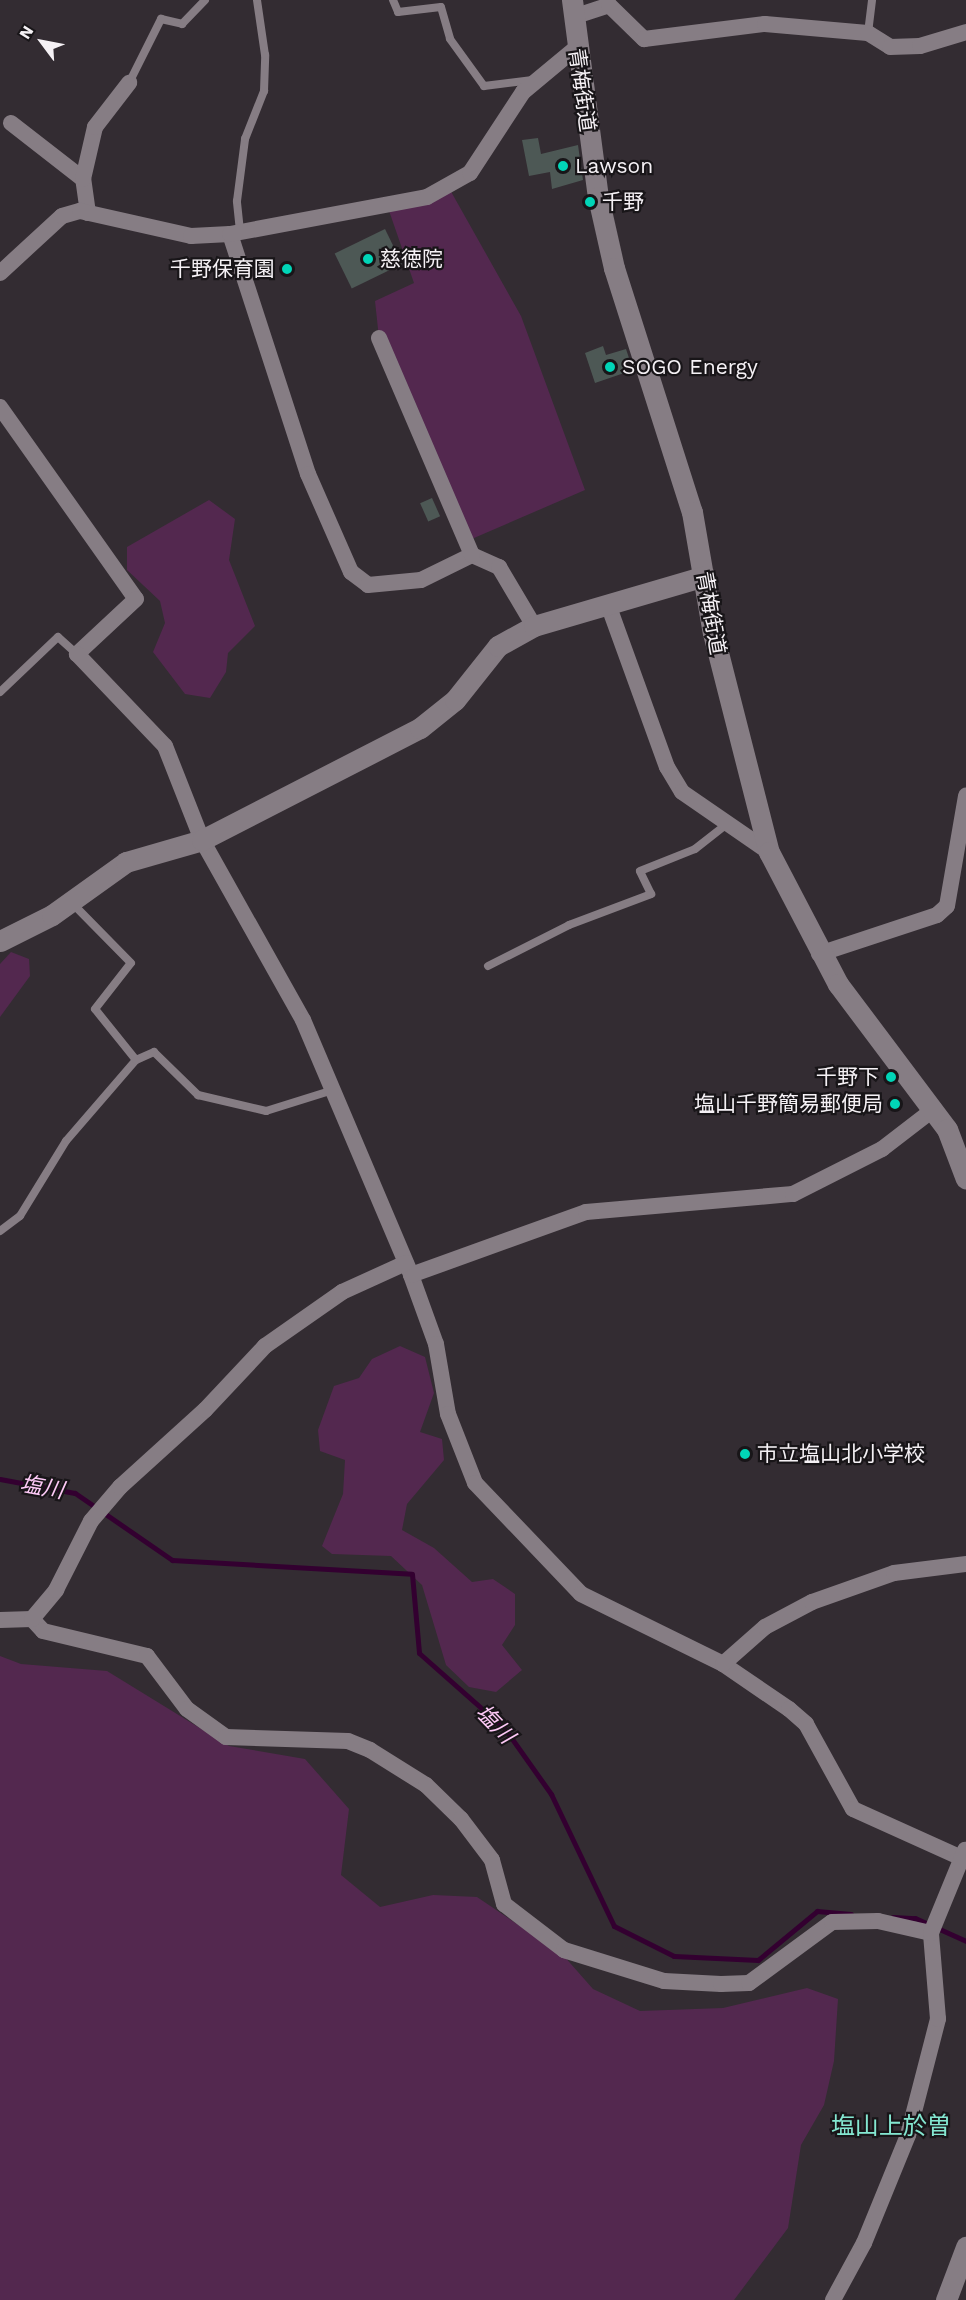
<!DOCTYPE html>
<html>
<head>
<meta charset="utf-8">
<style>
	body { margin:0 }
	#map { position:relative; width:966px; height:2300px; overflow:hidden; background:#332c32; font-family:"Work Sans","Noto Sans JP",sans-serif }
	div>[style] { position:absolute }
	.green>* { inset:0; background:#53284f }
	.stream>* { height:5px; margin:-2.5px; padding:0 2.5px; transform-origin:2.5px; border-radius:2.5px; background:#330030 }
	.building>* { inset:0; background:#4d5855; transform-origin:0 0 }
	.service>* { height:8px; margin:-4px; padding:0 4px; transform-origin:4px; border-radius:4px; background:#867d84 }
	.minor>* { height:16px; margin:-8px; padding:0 8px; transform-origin:8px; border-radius:8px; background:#867d84 }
	.tertiary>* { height:21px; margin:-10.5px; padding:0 10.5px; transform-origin:10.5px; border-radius:10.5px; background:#867d84 }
	.dots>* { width:16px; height:16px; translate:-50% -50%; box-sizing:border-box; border:3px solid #181518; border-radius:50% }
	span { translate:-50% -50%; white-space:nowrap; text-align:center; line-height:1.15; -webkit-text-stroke:4.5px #181518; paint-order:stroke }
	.street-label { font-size:21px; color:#f5f1f5 }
	.poi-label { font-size:21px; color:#f5f1f5 }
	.left { translate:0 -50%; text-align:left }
	.right { translate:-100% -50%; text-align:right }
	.water-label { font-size:22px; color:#fecaf7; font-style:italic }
	.quarter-label { font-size:24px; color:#84e7d1 }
	.north { position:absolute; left:12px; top:12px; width:60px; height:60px; -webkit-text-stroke:4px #181518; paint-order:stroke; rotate:302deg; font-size:16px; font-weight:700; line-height:24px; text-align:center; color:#f5f1f5 }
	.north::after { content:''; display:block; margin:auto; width:21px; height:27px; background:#f5f1f5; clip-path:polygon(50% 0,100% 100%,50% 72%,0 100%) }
</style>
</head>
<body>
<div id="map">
	<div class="green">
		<i style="clip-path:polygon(449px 188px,521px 316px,585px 490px,467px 541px,379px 338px,375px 301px,414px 283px,386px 202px)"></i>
		<i style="clip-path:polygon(209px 500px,235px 519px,229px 560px,255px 626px,228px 653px,226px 672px,210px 698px,185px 694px,153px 652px,165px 623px,160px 601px,127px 570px,127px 547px)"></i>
		<i style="clip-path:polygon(11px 952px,29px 959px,30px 976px,0 1017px,0 964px)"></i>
		<i style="clip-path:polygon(400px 1346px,425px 1357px,434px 1393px,420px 1432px,442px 1439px,444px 1460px,407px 1504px,402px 1530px,434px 1548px,472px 1582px,493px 1579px,515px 1594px,515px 1625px,502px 1645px,522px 1670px,496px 1692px,469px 1687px,446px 1665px,422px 1585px,391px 1556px,332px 1554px,322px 1546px,343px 1494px,345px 1460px,320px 1451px,318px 1430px,334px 1386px,359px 1378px,372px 1359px)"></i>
		<i style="clip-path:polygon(0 1656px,21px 1664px,107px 1671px,229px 1746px,305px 1759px,349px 1809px,341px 1875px,380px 1907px,433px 1895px,477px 1897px,563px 1955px,593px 1989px,640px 2011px,723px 2008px,807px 1988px,838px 1999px,834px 2061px,824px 2105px,801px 2145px,788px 2228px,734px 2300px,0 2300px)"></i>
	</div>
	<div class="stream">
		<i style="left:0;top:1479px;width:76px;rotate:10.6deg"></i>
		<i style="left:75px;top:1493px;width:118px;rotate:34.6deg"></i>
		<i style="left:172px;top:1560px;width:240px;rotate:3.3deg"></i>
		<i style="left:412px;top:1574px;width:79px;rotate:84.9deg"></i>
		<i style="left:419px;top:1653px;width:115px;rotate:41.5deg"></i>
		<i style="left:505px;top:1729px;width:80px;rotate:54.7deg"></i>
		<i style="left:551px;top:1794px;width:146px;rotate:64.5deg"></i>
		<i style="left:614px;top:1926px;width:67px;rotate:26.6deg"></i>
		<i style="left:674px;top:1956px;width:84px;rotate:2.7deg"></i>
		<i style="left:758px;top:1960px;width:77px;rotate:-39.7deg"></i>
		<i style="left:817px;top:1911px;width:34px;rotate:5deg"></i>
		<i style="left:893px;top:1917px;width:22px;rotate:3deg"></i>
		<i style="left:915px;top:1918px;width:56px;rotate:24.3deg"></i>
	</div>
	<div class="building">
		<i style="clip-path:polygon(538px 138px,541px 154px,578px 145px,583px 180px,552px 189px,550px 172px,529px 176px,522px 140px)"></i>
		<i style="left:385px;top:229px;width:39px;height:56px;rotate:64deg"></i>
		<i style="clip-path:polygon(603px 346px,606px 355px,626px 349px,633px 370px,595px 383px,585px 353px)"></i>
		<i style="left:432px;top:498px;width:20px;height:13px;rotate:66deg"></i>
	</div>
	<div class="service">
		<i style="left:393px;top:0;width:13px;rotate:67deg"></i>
		<i style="left:398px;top:12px;width:43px;rotate:-6.6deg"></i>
		<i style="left:441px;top:7px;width:33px;rotate:74deg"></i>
		<i style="left:450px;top:39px;width:58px;rotate:54.1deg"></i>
		<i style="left:484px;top:86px;width:49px;rotate:-7deg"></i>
		<i style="left:868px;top:33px;width:33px;rotate:-83deg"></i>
		<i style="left:129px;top:83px;width:72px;rotate:-63.4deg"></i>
		<i style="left:161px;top:19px;width:22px;rotate:13deg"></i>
		<i style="left:182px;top:24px;width:33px;rotate:-46deg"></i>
		<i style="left:240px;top:231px;width:30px;rotate:-96deg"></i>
		<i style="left:237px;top:201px;width:63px;rotate:-82.6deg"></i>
		<i style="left:245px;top:139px;width:52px;rotate:-68.4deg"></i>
		<i style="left:264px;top:91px;width:36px;rotate:-88deg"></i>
		<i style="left:265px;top:55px;width:56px;rotate:-98.3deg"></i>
		<i style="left:0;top:692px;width:80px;rotate:-43.5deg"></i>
		<i style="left:58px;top:637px;width:25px;rotate:42deg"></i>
		<i style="left:488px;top:966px;width:91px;rotate:-26.8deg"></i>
		<i style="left:569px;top:925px;width:88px;rotate:-20.7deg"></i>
		<i style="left:651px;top:894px;width:25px;rotate:-116deg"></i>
		<i style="left:640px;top:871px;width:59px;rotate:-21.8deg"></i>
		<i style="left:695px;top:849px;width:42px;rotate:-38.2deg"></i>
		<i style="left:136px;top:1060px;width:20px;rotate:-24deg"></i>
		<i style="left:154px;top:1052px;width:62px;rotate:44.3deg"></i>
		<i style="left:198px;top:1095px;width:70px;rotate:13.2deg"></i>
		<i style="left:266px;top:1111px;width:67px;rotate:-17.4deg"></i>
		<i style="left:0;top:1231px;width:25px;rotate:-37deg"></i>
		<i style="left:20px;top:1216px;width:88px;rotate:-58.5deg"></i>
		<i style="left:66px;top:1141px;width:107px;rotate:-49.2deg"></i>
		<i style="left:136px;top:1060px;width:65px;rotate:-128.8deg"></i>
		<i style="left:95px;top:1009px;width:58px;rotate:-52deg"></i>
		<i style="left:131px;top:963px;width:84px;rotate:-134.5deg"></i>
	</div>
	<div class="minor">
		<i style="left:573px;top:17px;width:38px;rotate:-18deg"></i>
		<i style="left:609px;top:5px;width:49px;rotate:44.2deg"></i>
		<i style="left:644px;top:39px;width:122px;rotate:-7.1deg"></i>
		<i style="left:765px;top:24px;width:103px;rotate:5deg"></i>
		<i style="left:868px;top:33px;width:26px;rotate:32deg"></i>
		<i style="left:890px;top:47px;width:30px;rotate:-2deg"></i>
		<i style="left:920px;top:46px;width:48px;rotate:-16.9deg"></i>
		<i style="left:11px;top:123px;width:91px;rotate:37.9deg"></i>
		<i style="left:88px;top:213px;width:34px;rotate:-98deg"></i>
		<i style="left:83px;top:179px;width:53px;rotate:-77deg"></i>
		<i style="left:95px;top:127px;width:56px;rotate:-52.3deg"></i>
		<i style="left:230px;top:234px;width:252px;rotate:72deg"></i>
		<i style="left:308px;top:474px;width:107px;rotate:66.3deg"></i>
		<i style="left:351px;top:572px;width:21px;rotate:37deg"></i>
		<i style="left:368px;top:585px;width:53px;rotate:-5.4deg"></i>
		<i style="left:421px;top:580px;width:57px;rotate:-26.1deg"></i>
		<i style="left:472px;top:555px;width:30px;rotate:24deg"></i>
		<i style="left:499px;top:567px;width:69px;rotate:59.3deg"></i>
		<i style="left:0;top:273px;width:84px;rotate:-42.6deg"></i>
		<i style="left:62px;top:216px;width:19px;rotate:-16deg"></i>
		<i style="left:80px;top:211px;width:114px;rotate:12.7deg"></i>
		<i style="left:191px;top:236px;width:39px;rotate:-3deg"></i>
		<i style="left:230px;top:234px;width:200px;rotate:-10.6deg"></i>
		<i style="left:427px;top:197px;width:49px;rotate:-29.2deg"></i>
		<i style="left:470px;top:173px;width:97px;rotate:-56.8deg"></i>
		<i style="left:523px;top:92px;width:69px;rotate:-39.7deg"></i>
		<i style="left:379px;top:338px;width:236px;rotate:66.8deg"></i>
		<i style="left:0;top:407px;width:235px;rotate:54.7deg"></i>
		<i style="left:136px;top:599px;width:81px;rotate:137deg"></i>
		<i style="left:77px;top:654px;width:127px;rotate:46.3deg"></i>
		<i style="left:165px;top:746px;width:101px;rotate:68.5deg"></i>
		<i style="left:202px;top:840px;width:206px;rotate:60.7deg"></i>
		<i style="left:303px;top:1020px;width:277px;rotate:67deg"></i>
		<i style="left:411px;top:1275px;width:73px;rotate:70.1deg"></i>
		<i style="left:436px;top:1344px;width:71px;rotate:80.3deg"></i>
		<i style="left:448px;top:1414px;width:74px;rotate:68.6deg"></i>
		<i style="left:475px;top:1483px;width:153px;rotate:46.3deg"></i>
		<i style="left:581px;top:1594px;width:158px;rotate:26.2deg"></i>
		<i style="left:723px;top:1664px;width:80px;rotate:34.3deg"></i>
		<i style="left:789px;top:1709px;width:23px;rotate:41deg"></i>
		<i style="left:806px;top:1724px;width:97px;rotate:61.1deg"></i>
		<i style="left:853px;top:1809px;width:124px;rotate:24.3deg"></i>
		<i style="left:609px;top:607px;width:170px;rotate:70.1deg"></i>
		<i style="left:667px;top:767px;width:29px;rotate:59deg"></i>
		<i style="left:682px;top:792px;width:106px;rotate:34.6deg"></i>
		<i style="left:819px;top:954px;width:124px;rotate:-18.3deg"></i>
		<i style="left:937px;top:915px;width:13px;rotate:-42deg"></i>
		<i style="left:947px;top:906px;width:112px;rotate:-80.2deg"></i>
		<i style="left:411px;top:1275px;width:186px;rotate:-19.8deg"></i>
		<i style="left:586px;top:1212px;width:208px;rotate:-5deg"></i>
		<i style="left:793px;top:1194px;width:100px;rotate:-26.8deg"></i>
		<i style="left:882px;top:1149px;width:66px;rotate:-37.6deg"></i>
		<i style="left:32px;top:1619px;width:16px;rotate:47deg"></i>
		<i style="left:43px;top:1631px;width:107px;rotate:13.5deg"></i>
		<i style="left:147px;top:1656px;width:66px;rotate:53deg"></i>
		<i style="left:187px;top:1709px;width:48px;rotate:35.7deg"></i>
		<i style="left:226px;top:1737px;width:122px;rotate:1.9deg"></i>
		<i style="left:348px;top:1741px;width:24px;rotate:22deg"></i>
		<i style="left:370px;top:1750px;width:66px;rotate:32deg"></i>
		<i style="left:426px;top:1785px;width:49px;rotate:44.2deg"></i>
		<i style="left:461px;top:1819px;width:51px;rotate:52.9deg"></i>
		<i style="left:492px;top:1860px;width:46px;rotate:74.7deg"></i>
		<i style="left:504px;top:1904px;width:76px;rotate:37.5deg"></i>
		<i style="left:564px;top:1950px;width:105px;rotate:17.2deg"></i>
		<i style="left:664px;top:1981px;width:57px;rotate:3deg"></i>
		<i style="left:721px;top:1984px;width:28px;rotate:-2deg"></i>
		<i style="left:749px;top:1983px;width:103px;rotate:-36.3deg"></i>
		<i style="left:832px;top:1922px;width:46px;rotate:-1.2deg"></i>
		<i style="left:878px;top:1921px;width:54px;rotate:12.8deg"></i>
		<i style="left:0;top:1620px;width:32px;rotate:-2deg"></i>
		<i style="left:32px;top:1619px;width:38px;rotate:-50deg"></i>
		<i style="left:56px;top:1590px;width:77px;rotate:-63.1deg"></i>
		<i style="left:91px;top:1521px;width:45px;rotate:-49.5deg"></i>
		<i style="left:120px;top:1487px;width:115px;rotate:-42.2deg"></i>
		<i style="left:205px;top:1410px;width:88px;rotate:-46.8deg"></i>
		<i style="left:265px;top:1346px;width:94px;rotate:-35deg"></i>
		<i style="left:342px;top:1292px;width:70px;rotate:-24.4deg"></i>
		<i style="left:723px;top:1664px;width:56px;rotate:-41.4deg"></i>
		<i style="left:765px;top:1627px;width:53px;rotate:-28deg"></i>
		<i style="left:812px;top:1602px;width:87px;rotate:-19.5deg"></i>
		<i style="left:894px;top:1573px;width:73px;rotate:-7.1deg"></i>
		<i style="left:833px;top:2300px;width:65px;rotate:-61.5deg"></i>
		<i style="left:864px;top:2243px;width:117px;rotate:-67.8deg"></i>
		<i style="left:908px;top:2135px;width:120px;rotate:-75.5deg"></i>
		<i style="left:938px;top:2019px;width:86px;rotate:-94.7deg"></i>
		<i style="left:931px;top:1933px;width:90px;rotate:-67.7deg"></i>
	</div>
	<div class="tertiary">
		<i style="left:572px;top:0;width:199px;rotate:82.5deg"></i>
		<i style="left:598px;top:197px;width:73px;rotate:77.3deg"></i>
		<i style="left:614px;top:268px;width:256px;rotate:72.3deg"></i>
		<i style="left:692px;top:512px;width:123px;rotate:80.2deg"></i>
		<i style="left:713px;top:633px;width:226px;rotate:75.7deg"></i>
		<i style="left:769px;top:852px;width:149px;rotate:62.4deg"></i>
		<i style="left:838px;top:984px;width:181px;rotate:53.1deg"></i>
		<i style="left:947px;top:1129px;width:53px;rotate:69.2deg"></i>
		<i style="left:0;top:941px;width:58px;rotate:-26.6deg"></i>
		<i style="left:52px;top:915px;width:91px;rotate:-35.6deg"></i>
		<i style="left:126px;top:862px;width:79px;rotate:-16.1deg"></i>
		<i style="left:202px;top:840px;width:245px;rotate:-27.2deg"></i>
		<i style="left:420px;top:728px;width:45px;rotate:-38.7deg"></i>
		<i style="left:455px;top:700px;width:69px;rotate:-51.5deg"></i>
		<i style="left:498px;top:646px;width:41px;rotate:-29.1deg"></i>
		<i style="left:534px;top:626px;width:178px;rotate:-16.3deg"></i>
		<i style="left:946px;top:2300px;width:57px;rotate:-69.3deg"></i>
	</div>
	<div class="dots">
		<i style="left:563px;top:166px;background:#01d5b7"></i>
		<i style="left:590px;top:202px;background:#01d5b7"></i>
		<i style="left:368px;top:259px;background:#01d5b7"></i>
		<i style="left:287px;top:269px;background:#01d5b7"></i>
		<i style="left:610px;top:367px;background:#01d5b7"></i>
		<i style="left:891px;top:1077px;background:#01d5b7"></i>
		<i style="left:895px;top:1104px;background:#01d5b7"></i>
		<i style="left:745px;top:1454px;background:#01d5b7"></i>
	</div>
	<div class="street-label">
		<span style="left:582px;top:90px;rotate:82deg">青梅街道</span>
		<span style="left:711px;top:613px;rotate:80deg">青梅街道</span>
	</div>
	<div class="poi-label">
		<span class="left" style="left:575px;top:166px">Lawson</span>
		<span class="left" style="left:602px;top:202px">千野</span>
		<span class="left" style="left:380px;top:259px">慈徳院</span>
		<span class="right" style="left:275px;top:269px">千野保育園</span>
		<span class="left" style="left:622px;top:367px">SOGO Energy</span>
		<span class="right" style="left:879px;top:1077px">千野下</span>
		<span class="right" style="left:883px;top:1104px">塩山千野簡易郵便局</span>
		<span class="left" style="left:757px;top:1454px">市立塩山北小学校</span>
	</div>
	<div class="water-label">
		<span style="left:42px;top:1487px;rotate:10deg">塩川</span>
		<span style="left:495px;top:1724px;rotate:46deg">塩川</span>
	</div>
	<div class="quarter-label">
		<span style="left:891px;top:2127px">塩山上於曽</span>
	</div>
	<div class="north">N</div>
</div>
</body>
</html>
